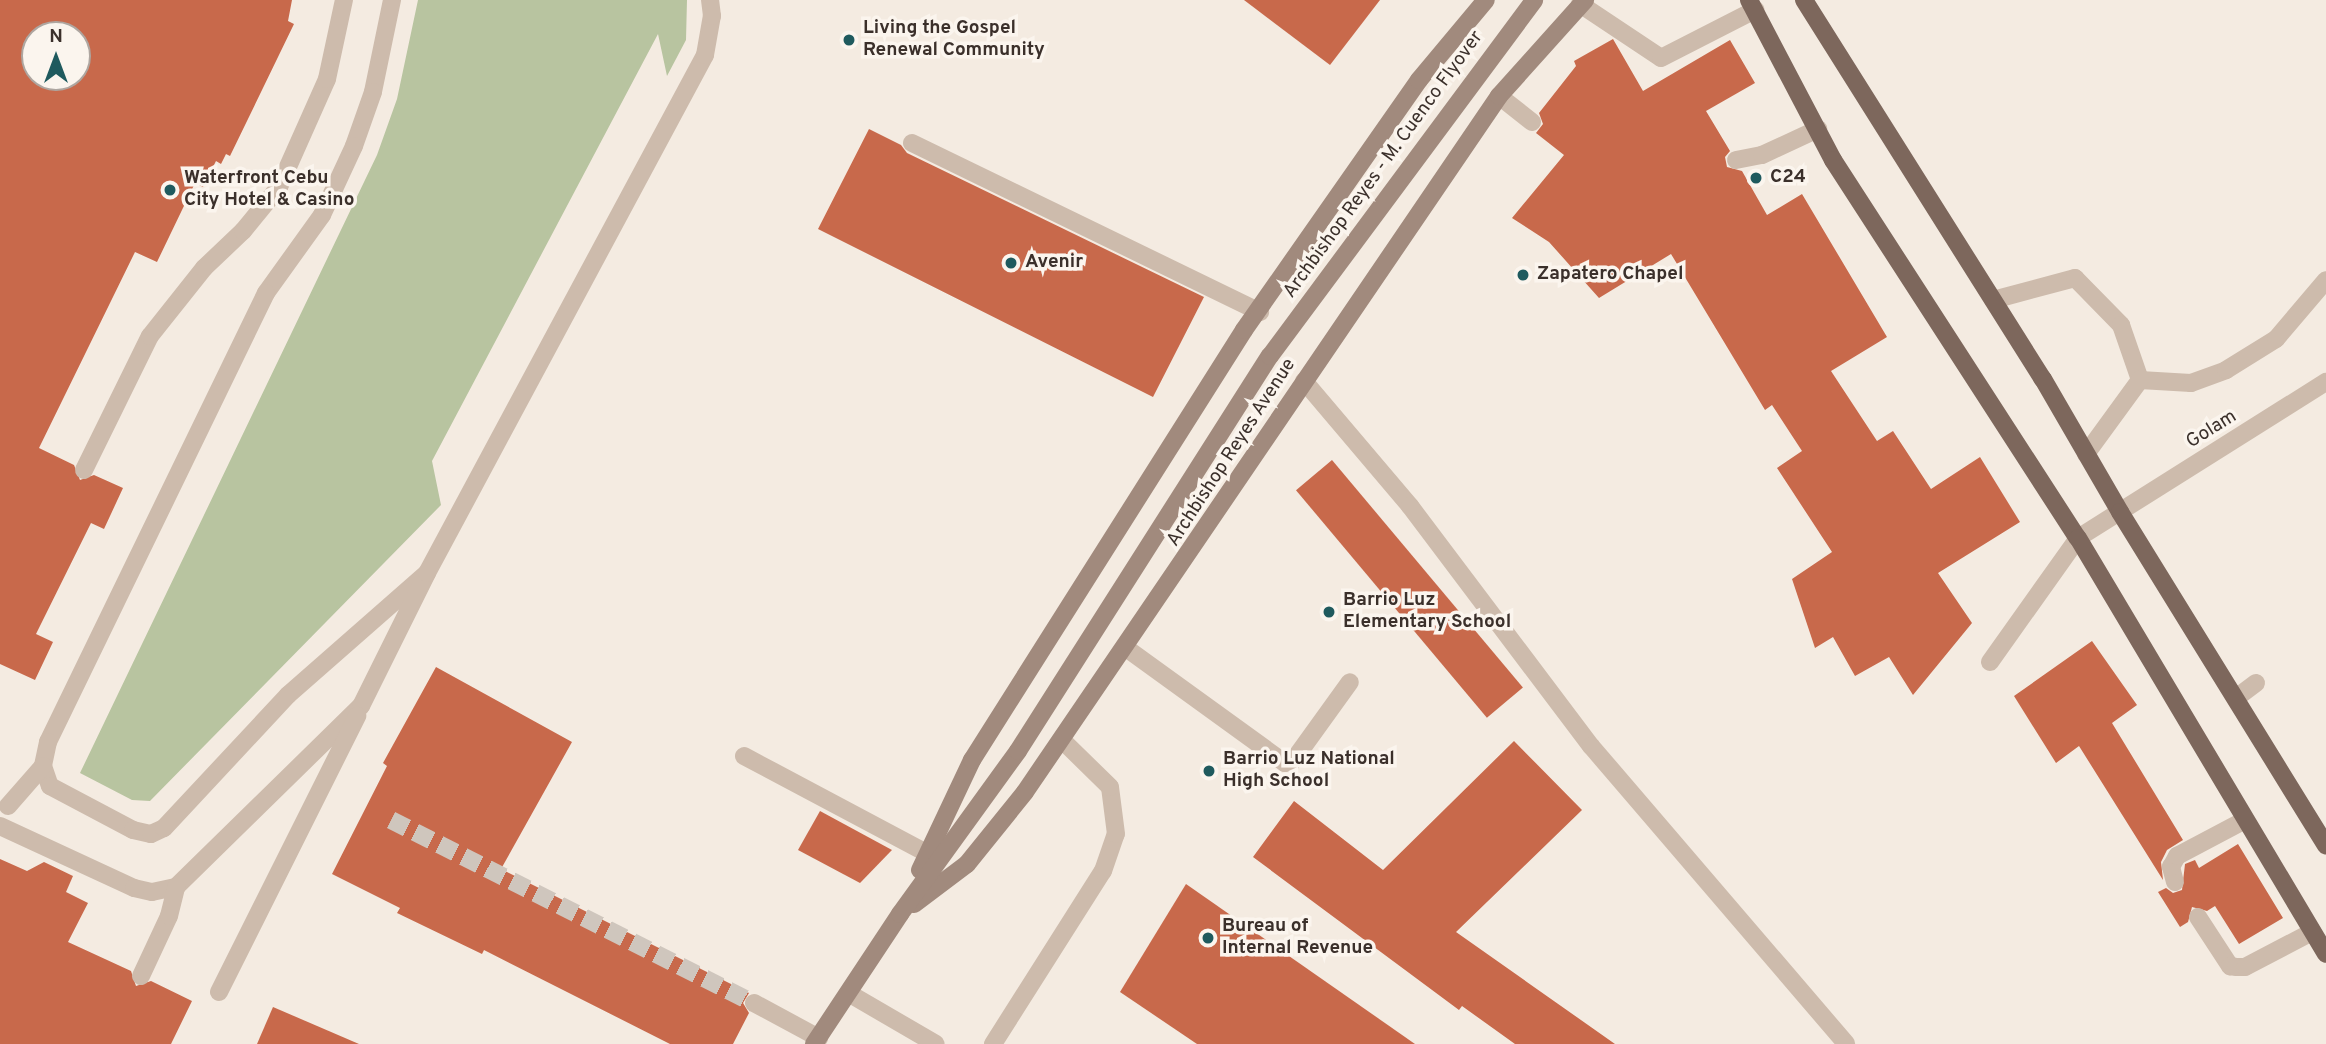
<!DOCTYPE html>
<html>
<head>
<meta charset="utf-8">
<style>
	body { margin:0 }
	#map { position:relative; width:2326px; height:1044px; overflow:hidden; background:#f4ebe1; font-family:Overpass,sans-serif }
	div>[style] { position:absolute }
	.green>* { inset:0; background:#b8c4a0 }
	.building>* { inset:0; background:#c8694b; transform-origin:0 0 }
	.minor-tunnel>* { height:18px; margin-top:-9px; transform-origin:0; background:repeating-linear-gradient(90deg,#cfc6bd 0 18px,transparent 0 27px) }
	.service>* { height:18px; margin:-9px; padding:0 9px; transform-origin:9px; border-radius:9px; background:#cdbbac }
	.minor>* { height:18px; margin:-9px; padding:0 9px; transform-origin:9px; border-radius:9px; background:#cdbbac }
	.secondary>* { height:18px; margin:-9px; padding:0 9px; transform-origin:9px; border-radius:9px; background:#a18a7d }
	.primary>* { height:18px; margin:-9px; padding:0 9px; transform-origin:9px; border-radius:9px; background:#7d675c }
	.dots>* { width:19px; height:19px; translate:-50% -50%; box-sizing:border-box; border:4px solid #fbf5ee; border-radius:50% }
	span { translate:-50% -50%; white-space:nowrap; text-align:center; line-height:1.15; -webkit-text-stroke:7px #fbf5ee; paint-order:stroke }
	.poi-label { font-size:19px; color:#3b302b; font-weight:700 }
	.left { translate:0 -50%; text-align:left }
	.street-label { font-size:19px; color:#3b302b }
	.north { position:absolute; left:21px; top:21px; width:70px; height:70px; box-sizing:border-box; background:#fbf5ee; border:2px solid #aea6a0; border-radius:50%; rotate:0deg; font-size:19px; font-weight:700; line-height:28px; text-align:center; color:#3b302b }
	.north::after { content:''; display:block; margin:auto; width:24px; height:32px; background:#1f5a5e; clip-path:polygon(50% 0,100% 100%,50% 72%,0 100%) }
</style>
</head>
<body>
<div id="map">
	<div class="green">
		<i style="clip-path:polygon(418px 0,687px 0,686px 40px,667px 76px,658px 34px,432px 461px,441px 505px,150px 801px,132px 800px,80px 773px,377px 155px,397px 99px)"></i>
	</div>
	<div class="building">
		<i style="clip-path:polygon(evenodd,0 0,292px 0,288px 21px,294px 24px,230px 156px,226px 154px,221px 164px,216px 161px,203px 187px,195px 183px,157px 262px,135px 252px,39px 448px,74px 465px,80px 480px,94px 475px,123px 488px,104px 529px,91px 523px,36px 634px,53px 642px,35px 680px,0 664px,0 0,35px 35px,77px 35px,77px 77px,35px 77px,35px 35px)"></i>
		<i style="clip-path:polygon(1244px 0,1380px 0,1330px 65px)"></i>
		<i style="clip-path:polygon(1613px 39px,1643px 91px,1730px 40px,1755px 83px,1706px 111px,1730px 151px,1725px 157px,1727px 167px,1742px 171px,1767px 215px,1802px 194px,1887px 337px,1831px 371px,1877px 441px,1893px 431px,1931px 489px,1980px 457px,2020px 522px,1938px 573px,1972px 623px,1913px 695px,1889px 657px,1855px 676px,1833px 637px,1815px 648px,1792px 579px,1832px 552px,1777px 468px,1802px 451px,1772px 405px,1765px 410px,1671px 254px,1599px 298px,1549px 242px,1512px 218px,1564px 155px,1536px 133px,1543px 124px,1539px 113px,1576px 66px,1574px 61px)"></i>
		<i style="clip-path:polygon(869px 129px,901px 145px,907px 153px,1204px 297px,1153px 397px,818px 229px)"></i>
		<i style="left:1332px;top:460px;width:297px;height:47px;rotate:50deg"></i>
		<i style="clip-path:polygon(2092px 641px,2137px 705px,2112px 723px,2183px 840px,2167px 850px,2161px 862px,2163px 880px,2079px 746px,2056px 763px,2014px 696px)"></i>
		<i style="clip-path:polygon(436px 667px,572px 742px,501px 869px,749px 993px,743px 1003px,749px 1013px,733px 1044px,670px 1044px,484px 950px,482px 954px,397px 913px,400px 908px,332px 874px,387px 766px,383px 763px)"></i>
		<i style="clip-path:polygon(1514px 741px,1582px 810px,1456px 932px,1615px 1044px,1515px 1044px,1462px 1006px,1459px 1010px,1253px 857px,1294px 801px,1383px 870px)"></i>
		<i style="clip-path:polygon(820px 811px,892px 850px,860px 883px,798px 850px)"></i>
		<i style="clip-path:polygon(2238px 844px,2283px 918px,2239px 944px,2215px 906px,2207px 911px,2192px 907px,2188px 922px,2180px 927px,2158px 892px,2166px 888px,2173px 893px,2182px 890px,2185px 864px,2195px 860px,2199px 868px)"></i>
		<i style="clip-path:polygon(0 859px,27px 871px,44px 862px,73px 876px,66px 892px,88px 903px,68px 942px,131px 971px,136px 986px,151px 981px,192px 1001px,171px 1044px,0 1044px)"></i>
		<i style="clip-path:polygon(1186px 884px,1415px 1044px,1197px 1044px,1120px 992px)"></i>
		<i style="clip-path:polygon(273px 1007px,359px 1044px,257px 1044px)"></i>
	</div>
	<div class="minor-tunnel">
		<i style="left:391px;top:820px;width:407px;rotate:26.8deg"></i>
	</div>
	<div class="service">
		<i style="left:392px;top:0;width:94px;rotate:101.7deg"></i>
		<i style="left:373px;top:92px;width:57px;rotate:109.4deg"></i>
		<i style="left:354px;top:146px;width:76px;rotate:114.9deg"></i>
		<i style="left:322px;top:215px;width:96px;rotate:125.7deg"></i>
		<i style="left:266px;top:293px;width:499px;rotate:115.9deg"></i>
		<i style="left:48px;top:742px;width:25px;rotate:102deg"></i>
		<i style="left:43px;top:766px;width:21px;rotate:71deg"></i>
		<i style="left:50px;top:786px;width:94px;rotate:27.9deg"></i>
		<i style="left:133px;top:830px;width:18px;rotate:13deg"></i>
		<i style="left:151px;top:834px;width:14px;rotate:-25deg"></i>
		<i style="left:164px;top:828px;width:182px;rotate:-47deg"></i>
		<i style="left:288px;top:695px;width:185px;rotate:-41.3deg"></i>
		<i style="left:1580px;top:4px;width:97px;rotate:33.7deg"></i>
		<i style="left:1661px;top:58px;width:106px;rotate:-27.1deg"></i>
		<i style="left:1499px;top:96px;width:42px;rotate:38.2deg"></i>
		<i style="left:912px;top:143px;width:387px;rotate:25.9deg"></i>
		<i style="left:1736px;top:160px;width:26px;rotate:-11deg"></i>
		<i style="left:1762px;top:155px;width:62px;rotate:-24.9deg"></i>
		<i style="left:1993px;top:300px;width:85px;rotate:-15deg"></i>
		<i style="left:2075px;top:278px;width:66px;rotate:45.6deg"></i>
		<i style="left:2121px;top:325px;width:58px;rotate:70.9deg"></i>
		<i style="left:2140px;top:380px;width:51px;rotate:3.4deg"></i>
		<i style="left:2191px;top:383px;width:37px;rotate:-20deg"></i>
		<i style="left:2226px;top:370px;width:59px;rotate:-31.8deg"></i>
		<i style="left:2276px;top:339px;width:77px;rotate:-49.7deg"></i>
		<i style="left:1304px;top:381px;width:164px;rotate:49.7deg"></i>
		<i style="left:1410px;top:506px;width:301px;rotate:53deg"></i>
		<i style="left:1591px;top:746px;width:392px;rotate:49.4deg"></i>
		<i style="left:2086px;top:454px;width:92px;rotate:-53.9deg"></i>
		<i style="left:84px;top:470px;width:149px;rotate:-63.8deg"></i>
		<i style="left:150px;top:336px;width:87px;rotate:-51.5deg"></i>
		<i style="left:204px;top:268px;width:54px;rotate:-43.5deg"></i>
		<i style="left:243px;top:231px;width:57px;rotate:-50.7deg"></i>
		<i style="left:279px;top:187px;width:118px;rotate:-66deg"></i>
		<i style="left:327px;top:79px;width:81px;rotate:-77.9deg"></i>
		<i style="left:1126px;top:648px;width:196px;rotate:35.9deg"></i>
		<i style="left:1285px;top:763px;width:8px;rotate:-14deg"></i>
		<i style="left:1293px;top:761px;width:97px;rotate:-54.2deg"></i>
		<i style="left:1990px;top:662px;width:152px;rotate:-54.6deg"></i>
		<i style="left:2078px;top:538px;width:293px;rotate:-32.2deg"></i>
		<i style="left:2236px;top:698px;width:25px;rotate:-37deg"></i>
		<i style="left:744px;top:756px;width:208px;rotate:28deg"></i>
		<i style="left:8px;top:806px;width:53px;rotate:-48.8deg"></i>
		<i style="left:0;top:826px;width:148px;rotate:24.8deg"></i>
		<i style="left:134px;top:888px;width:18px;rotate:13deg"></i>
		<i style="left:152px;top:892px;width:25px;rotate:-12deg"></i>
		<i style="left:176px;top:887px;width:259px;rotate:-44.4deg"></i>
		<i style="left:361px;top:706px;width:148px;rotate:-63.6deg"></i>
		<i style="left:427px;top:573px;width:588px;rotate:-61.78deg"></i>
		<i style="left:705px;top:55px;width:40px;rotate:-80deg"></i>
		<i style="left:712px;top:16px;width:16px;rotate:-97deg"></i>
		<i style="left:2175px;top:882px;width:16px;rotate:-105deg"></i>
		<i style="left:2171px;top:867px;width:13px;rotate:-61deg"></i>
		<i style="left:2177px;top:856px;width:77px;rotate:-27.9deg"></i>
		<i style="left:2198px;top:917px;width:59px;rotate:56.9deg"></i>
		<i style="left:2230px;top:966px;width:6px;rotate:9deg"></i>
		<i style="left:2236px;top:967px;width:9px"></i>
		<i style="left:2245px;top:967px;width:76px;rotate:-27.6deg"></i>
		<i style="left:141px;top:976px;width:66px;rotate:-65deg"></i>
		<i style="left:169px;top:916px;width:30px;rotate:-76deg"></i>
		<i style="left:219px;top:992px;width:309px;rotate:-63.4deg"></i>
		<i style="left:850px;top:994px;width:99px;rotate:30.2deg"></i>
		<i style="left:993px;top:1044px;width:205px;rotate:-57.6deg"></i>
		<i style="left:1103px;top:871px;width:39px;rotate:-71deg"></i>
		<i style="left:1116px;top:834px;width:47px;rotate:-97.3deg"></i>
		<i style="left:1110px;top:787px;width:67px;rotate:-135.6deg"></i>
	</div>
	<div class="minor">
		<i style="left:754px;top:1003px;width:74px;rotate:28.3deg"></i>
	</div>
	<div class="secondary">
		<i style="left:920px;top:870px;width:122px;rotate:-64.7deg"></i>
		<i style="left:972px;top:760px;width:509px;rotate:-57.68deg"></i>
		<i style="left:1244px;top:330px;width:305px;rotate:-55deg"></i>
		<i style="left:1419px;top:80px;width:104px;rotate:-50.1deg"></i>
		<i style="left:914px;top:904px;width:66px;rotate:-37deg"></i>
		<i style="left:967px;top:864px;width:92px;rotate:-51.1deg"></i>
		<i style="left:1025px;top:792px;width:842px;rotate:-55.74deg"></i>
		<i style="left:1499px;top:96px;width:129px;rotate:-48.1deg"></i>
		<i style="left:814px;top:1044px;width:156px;rotate:-56.5deg"></i>
		<i style="left:900px;top:914px;width:201px;rotate:-54.1deg"></i>
		<i style="left:1018px;top:751px;width:469px;rotate:-57.5deg"></i>
		<i style="left:1270px;top:356px;width:443px;rotate:-53.4deg"></i>
	</div>
	<div class="primary">
		<i style="left:1749px;top:0;width:181px;rotate:62.3deg"></i>
		<i style="left:1833px;top:160px;width:450px;rotate:57.1deg"></i>
		<i style="left:2078px;top:538px;width:484px;rotate:59.2deg"></i>
		<i style="left:1804px;top:0;width:448px;rotate:57.8deg"></i>
		<i style="left:2043px;top:379px;width:154px;rotate:59.9deg"></i>
		<i style="left:2120px;top:512px;width:392px;rotate:58.3deg"></i>
	</div>
	<div class="dots">
		<i style="left:849px;top:40px;background:#1f5a5e"></i>
		<i style="left:1756px;top:178px;background:#1f5a5e"></i>
		<i style="left:170px;top:190px;background:#1f5a5e"></i>
		<i style="left:1011px;top:263px;background:#1f5a5e"></i>
		<i style="left:1523px;top:275px;background:#1f5a5e"></i>
		<i style="left:1329px;top:612px;background:#1f5a5e"></i>
		<i style="left:1209px;top:771px;background:#1f5a5e"></i>
		<i style="left:1208px;top:938px;background:#1f5a5e"></i>
	</div>
	<div class="poi-label">
		<span class="left" style="left:863px;top:40px">Living the Gospel<br>Renewal Community</span>
		<span class="left" style="left:1770px;top:178px">C24</span>
		<span class="left" style="left:184px;top:190px">Waterfront Cebu<br>City Hotel &amp; Casino</span>
		<span class="left" style="left:1025px;top:263px">Avenir</span>
		<span class="left" style="left:1537px;top:275px">Zapatero Chapel</span>
		<span class="left" style="left:1343px;top:612px">Barrio Luz<br>Elementary School</span>
		<span class="left" style="left:1223px;top:771px">Barrio Luz National<br>High School</span>
		<span class="left" style="left:1222px;top:938px">Bureau of<br>Internal Revenue</span>
	</div>
	<div class="street-label">
		<span style="left:1384px;top:165px;rotate:-54deg">Archbishop Reyes - M. Cuenco Flyover</span>
		<span style="left:2212px;top:430px;rotate:-32deg">Golam</span>
		<span style="left:1232px;top:453px;rotate:-57deg">Archbishop Reyes Avenue</span>
	</div>
	<div class="north">N</div>
</div>
</body>
</html>
